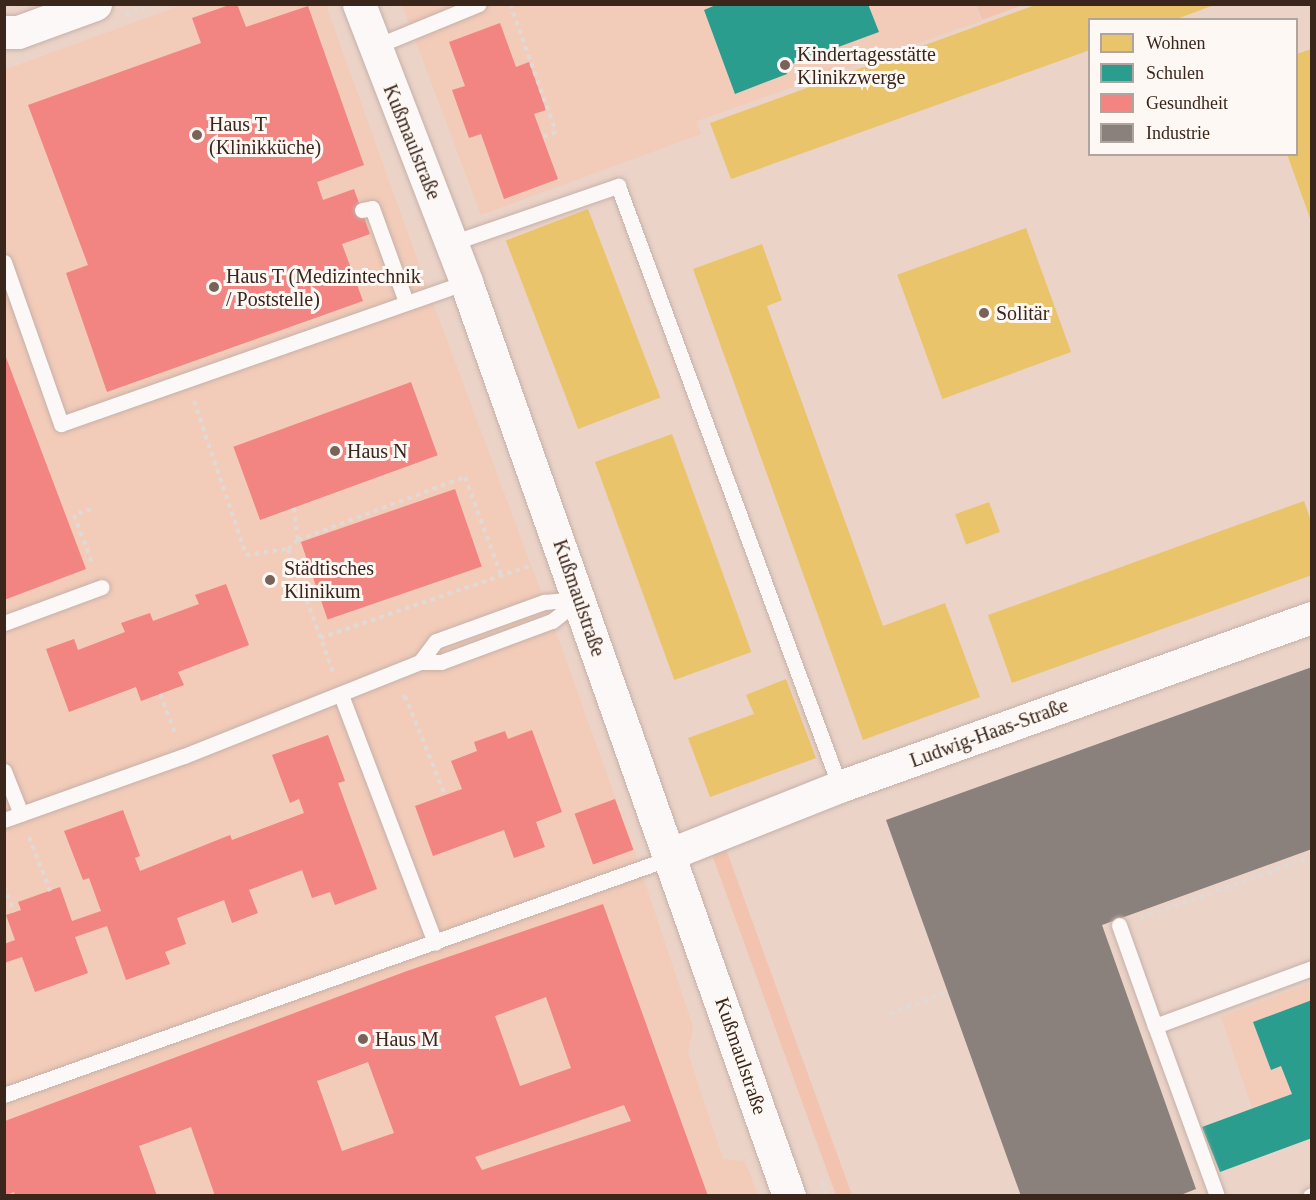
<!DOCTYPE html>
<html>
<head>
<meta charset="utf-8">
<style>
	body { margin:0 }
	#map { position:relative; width:1316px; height:1200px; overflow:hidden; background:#ebd3c8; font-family:"Times New Roman",serif }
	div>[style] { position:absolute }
	.built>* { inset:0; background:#f2cbb9 }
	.green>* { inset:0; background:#f2c3ae; transform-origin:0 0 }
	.homes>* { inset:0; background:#e9c46a; transform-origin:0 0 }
	.schools>* { inset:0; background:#2a9d8f }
	.health>* { inset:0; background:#f28482; transform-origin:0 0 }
	.industry>* { inset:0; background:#8a817c }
	.path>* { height:4px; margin-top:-2px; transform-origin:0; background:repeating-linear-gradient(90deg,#e1d9d5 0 4.5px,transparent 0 9px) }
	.roads { filter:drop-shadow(0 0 2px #c6b1a8) drop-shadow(0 0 2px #c6b1a8) }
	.service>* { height:15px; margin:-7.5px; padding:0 7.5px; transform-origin:7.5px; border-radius:7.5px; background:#fcf8f7 }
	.minor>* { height:32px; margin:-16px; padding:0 16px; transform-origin:16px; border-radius:16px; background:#fcf8f7 }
	.tertiary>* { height:33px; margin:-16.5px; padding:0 16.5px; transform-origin:16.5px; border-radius:16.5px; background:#fcf8f7 }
	.secondary>* { height:33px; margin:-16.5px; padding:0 16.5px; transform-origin:16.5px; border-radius:16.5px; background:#fcf8f7 }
	.tram>* { height:1.5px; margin:-0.75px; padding:0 0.75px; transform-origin:0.75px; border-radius:0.75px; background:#ccc5c2 }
	.dots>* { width:16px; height:16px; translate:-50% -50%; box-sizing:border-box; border:3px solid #fef8f5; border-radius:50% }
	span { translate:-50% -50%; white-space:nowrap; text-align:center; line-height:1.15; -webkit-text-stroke:6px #fef8f5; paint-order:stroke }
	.poi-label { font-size:20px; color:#3b261c }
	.left { translate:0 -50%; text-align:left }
	.street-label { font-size:20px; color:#3b261c }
	.frame { position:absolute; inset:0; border:6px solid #3b261c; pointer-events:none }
	.legend { position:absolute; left:1088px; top:18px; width:210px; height:138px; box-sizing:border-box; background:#fef8f5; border:2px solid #b0a49e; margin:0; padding:8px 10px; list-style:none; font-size:18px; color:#3b261c }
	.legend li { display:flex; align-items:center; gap:12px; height:30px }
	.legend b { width:30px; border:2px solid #b0a49e }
</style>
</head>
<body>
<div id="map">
	<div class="built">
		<i style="clip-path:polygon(975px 4px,981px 21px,697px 121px,701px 134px,481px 215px,402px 5px)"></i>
		<i style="clip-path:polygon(182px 5px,326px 5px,430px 295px,552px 621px,634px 850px,693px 1027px,688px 1053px,723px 1159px,745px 1161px,758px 1195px,5px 1195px,4px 70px)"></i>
		<i style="clip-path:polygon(1311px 983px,1311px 1087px,1252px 1108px,1221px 1017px)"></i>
	</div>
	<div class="green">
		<i style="clip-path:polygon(976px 5px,1023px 5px,982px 20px)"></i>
		<i style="left:726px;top:849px;width:369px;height:15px;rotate:70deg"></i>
	</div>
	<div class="homes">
		<i style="clip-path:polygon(1038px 4px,1214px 5px,1174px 20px,1090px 20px,1090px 50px,731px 179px,710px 123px)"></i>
		<i style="clip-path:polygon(1312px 49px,1312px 221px,1311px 221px,1287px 154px,1296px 154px,1296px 54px)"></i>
		<i style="left:588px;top:209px;width:202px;height:88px;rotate:69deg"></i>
		<i style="left:1026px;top:228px;width:132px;height:137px;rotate:70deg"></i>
		<i style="clip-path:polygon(762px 244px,782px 300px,767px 306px,883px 626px,945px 603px,980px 697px,863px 740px,693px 269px)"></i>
		<i style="left:672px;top:434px;width:232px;height:82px;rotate:70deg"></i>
		<i style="clip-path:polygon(1304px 501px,1312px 524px,1312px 575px,1012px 683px,988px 615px)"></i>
		<i style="left:989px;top:502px;width:32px;height:36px;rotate:70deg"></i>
		<i style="clip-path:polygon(786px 679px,816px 758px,710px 797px,688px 738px,754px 714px,746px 695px)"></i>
	</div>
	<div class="schools">
		<i style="clip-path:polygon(718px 4px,868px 4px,879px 32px,784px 67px,787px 74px,735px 94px,704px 10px)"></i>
		<i style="clip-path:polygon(1312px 1000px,1312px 1138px,1220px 1172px,1202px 1127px,1292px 1094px,1281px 1066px,1271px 1070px,1253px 1022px)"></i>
	</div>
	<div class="health">
		<i style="clip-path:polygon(232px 4px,237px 4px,246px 27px,308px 6px,364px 165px,317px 182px,323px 200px,354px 189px,370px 234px,342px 244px,363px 301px,107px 392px,66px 273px,88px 265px,28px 105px,201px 43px,192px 18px)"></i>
		<i style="clip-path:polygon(500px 23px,516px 67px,529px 62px,546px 110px,534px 114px,558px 179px,504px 199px,481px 134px,469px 138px,452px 90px,465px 86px,449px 42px)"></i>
		<i style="clip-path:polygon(4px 352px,86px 569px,4px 600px)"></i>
		<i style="left:411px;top:382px;width:78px;height:189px;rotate:70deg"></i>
		<i style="left:455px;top:489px;width:82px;height:163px;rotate:71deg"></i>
		<i style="clip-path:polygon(226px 584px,249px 645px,178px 672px,184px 685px,141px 701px,136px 687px,69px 712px,46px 649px,74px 639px,78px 650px,125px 632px,121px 623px,150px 613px,153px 621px,199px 604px,195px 595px)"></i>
		<i style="clip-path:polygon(532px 730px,562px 812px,536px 822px,545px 847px,514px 858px,504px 830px,433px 856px,415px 806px,462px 789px,451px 761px,477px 751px,474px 742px,505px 731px,508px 739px)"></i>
		<i style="clip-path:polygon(328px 735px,345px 781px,338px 783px,377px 889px,335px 905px,330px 892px,312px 898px,302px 870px,249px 890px,258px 913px,232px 923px,224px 900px,177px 918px,186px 944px,165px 952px,170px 964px,126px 980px,107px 926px,75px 937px,88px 973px,35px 992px,22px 957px,4px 963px,4px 944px,15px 940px,6px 915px,21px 910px,18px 902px,60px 887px,72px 921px,101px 911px,89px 878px,83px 880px,64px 831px,123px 810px,140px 856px,135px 858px,140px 871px,230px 835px,232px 840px,304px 813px,299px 799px,290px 803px,272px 755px)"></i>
		<i style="left:615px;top:799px;width:54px;height:43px;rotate:70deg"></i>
		<i style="clip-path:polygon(evenodd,603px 904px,708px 1196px,215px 1196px,191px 1127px,139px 1146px,157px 1196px,15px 1196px,14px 1192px,5px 1196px,5px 1121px,407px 971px,603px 904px,546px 997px,571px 1068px,520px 1086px,495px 1016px,546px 997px,603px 904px,368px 1062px,394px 1133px,342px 1151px,317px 1081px,368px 1062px,603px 904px,624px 1105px,631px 1121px,482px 1170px,477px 1161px,475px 1157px,624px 1105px)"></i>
	</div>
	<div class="industry">
		<i style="clip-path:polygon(1312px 667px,1312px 849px,1102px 925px,1196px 1189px,1178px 1196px,1021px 1196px,886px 820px)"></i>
	</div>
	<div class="path">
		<i style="left:510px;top:4px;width:136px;rotate:70.2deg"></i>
		<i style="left:556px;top:132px;width:15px;rotate:160deg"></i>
		<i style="left:125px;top:14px;width:29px;rotate:-20deg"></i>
		<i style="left:194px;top:401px;width:163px;rotate:71.3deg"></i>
		<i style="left:246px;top:555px;width:42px;rotate:-8.1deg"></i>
		<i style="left:294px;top:508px;width:32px;rotate:83deg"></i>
		<i style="left:298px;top:540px;width:13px;rotate:138deg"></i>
		<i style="left:288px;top:549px;width:131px;rotate:69.9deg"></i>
		<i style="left:91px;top:509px;width:18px;rotate:161deg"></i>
		<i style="left:74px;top:515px;width:53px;rotate:69.2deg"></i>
		<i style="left:298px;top:540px;width:178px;rotate:-20.7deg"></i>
		<i style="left:465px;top:477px;width:104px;rotate:69.8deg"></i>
		<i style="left:320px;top:638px;width:224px;rotate:-19deg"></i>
		<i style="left:160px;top:694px;width:44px;rotate:68.7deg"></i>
		<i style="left:402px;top:697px;width:3px;rotate:-18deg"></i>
		<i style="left:405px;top:696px;width:107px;rotate:68deg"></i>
		<i style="left:29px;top:837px;width:58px;rotate:68.7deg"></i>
		<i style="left:4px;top:886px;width:28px;rotate:69deg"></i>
		<i style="left:1140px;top:918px;width:182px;rotate:-19.5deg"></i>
		<i style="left:890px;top:1014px;width:62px;rotate:-20.8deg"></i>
		<i style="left:822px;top:1182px;width:15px;rotate:70deg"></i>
	</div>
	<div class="roads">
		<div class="service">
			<i style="left:374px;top:47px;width:113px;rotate:-22.3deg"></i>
			<i style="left:362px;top:210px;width:10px;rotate:-11deg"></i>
			<i style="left:372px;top:208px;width:100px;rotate:70.1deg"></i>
			<i style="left:452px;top:243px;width:176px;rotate:-19deg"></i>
			<i style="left:618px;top:186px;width:641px;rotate:69.73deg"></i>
			<i style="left:4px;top:262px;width:172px;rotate:70.6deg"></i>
			<i style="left:61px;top:424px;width:429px;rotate:-19.3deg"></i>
			<i style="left:4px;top:623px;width:104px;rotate:-20.2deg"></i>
			<i style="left:420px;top:662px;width:26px;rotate:-53deg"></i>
			<i style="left:436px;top:641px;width:115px;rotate:-19.9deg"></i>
			<i style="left:544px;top:602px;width:36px;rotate:-5deg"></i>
			<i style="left:341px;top:695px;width:265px;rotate:69.2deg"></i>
			<i style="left:4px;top:771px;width:46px;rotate:68.4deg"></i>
			<i style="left:4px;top:820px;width:191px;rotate:-19.6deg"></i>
			<i style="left:184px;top:756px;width:254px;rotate:-21.7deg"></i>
			<i style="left:420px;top:662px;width:21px"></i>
			<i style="left:441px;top:662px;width:118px;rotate:-20.3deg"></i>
			<i style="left:552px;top:621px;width:36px;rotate:-38deg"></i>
			<i style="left:1119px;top:925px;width:107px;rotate:70.4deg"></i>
			<i style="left:4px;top:1095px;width:707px;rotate:-19.59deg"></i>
			<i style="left:1217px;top:1196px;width:181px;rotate:-110deg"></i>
			<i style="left:1155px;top:1026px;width:167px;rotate:-20.3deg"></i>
			<i style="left:1310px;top:1196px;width:2px;rotate:-27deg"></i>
		</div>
		<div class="minor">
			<i style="left:669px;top:855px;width:184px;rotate:-21.7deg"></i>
			<i style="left:840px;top:787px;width:501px;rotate:-19.7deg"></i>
		</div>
		<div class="tertiary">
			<i style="left:359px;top:4px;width:298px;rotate:68.9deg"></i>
			<i style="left:466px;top:282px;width:969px;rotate:70.54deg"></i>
		</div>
		<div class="secondary">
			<i style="left:4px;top:32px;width:14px"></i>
			<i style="left:18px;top:32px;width:82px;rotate:-20deg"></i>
		</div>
	</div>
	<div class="tram">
		<i style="left:4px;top:5px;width:2px;rotate:-27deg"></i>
	</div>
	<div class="dots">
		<i style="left:785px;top:65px;background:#796358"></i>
		<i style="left:197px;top:135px;background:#796358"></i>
		<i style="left:214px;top:287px;background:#796358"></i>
		<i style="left:984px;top:313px;background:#796358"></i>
		<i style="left:335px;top:451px;background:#796358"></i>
		<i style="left:270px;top:580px;background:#796358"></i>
		<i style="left:363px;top:1039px;background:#796358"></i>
	</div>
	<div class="poi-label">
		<span class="left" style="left:797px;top:66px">Kindertagesstätte<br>Klinikzwerge</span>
		<span class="left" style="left:209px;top:136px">Haus T<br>(Klinikküche)</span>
		<span class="left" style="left:226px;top:288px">Haus T (Medizintechnik<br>/ Poststelle)</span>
		<span class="left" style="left:996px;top:313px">Solitär</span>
		<span class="left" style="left:347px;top:451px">Haus N</span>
		<span class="left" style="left:284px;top:580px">Städtisches<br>Klinikum</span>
		<span class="left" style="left:375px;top:1039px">Haus M</span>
	</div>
	<div class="street-label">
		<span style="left:412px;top:142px;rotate:68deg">Kußmaulstraße</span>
		<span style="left:579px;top:598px;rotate:71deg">Kußmaulstraße</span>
		<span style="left:989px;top:733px;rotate:-20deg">Ludwig-Haas-Straße</span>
		<span style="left:741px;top:1056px;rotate:71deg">Kußmaulstraße</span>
	</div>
	<div class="frame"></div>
	<ul class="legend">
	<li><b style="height:16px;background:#e9c46a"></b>Wohnen</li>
	<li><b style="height:16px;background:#2a9d8f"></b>Schulen</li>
	<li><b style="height:16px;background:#f28482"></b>Gesundheit</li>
	<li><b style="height:16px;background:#8a817c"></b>Industrie</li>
	</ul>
</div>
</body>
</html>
